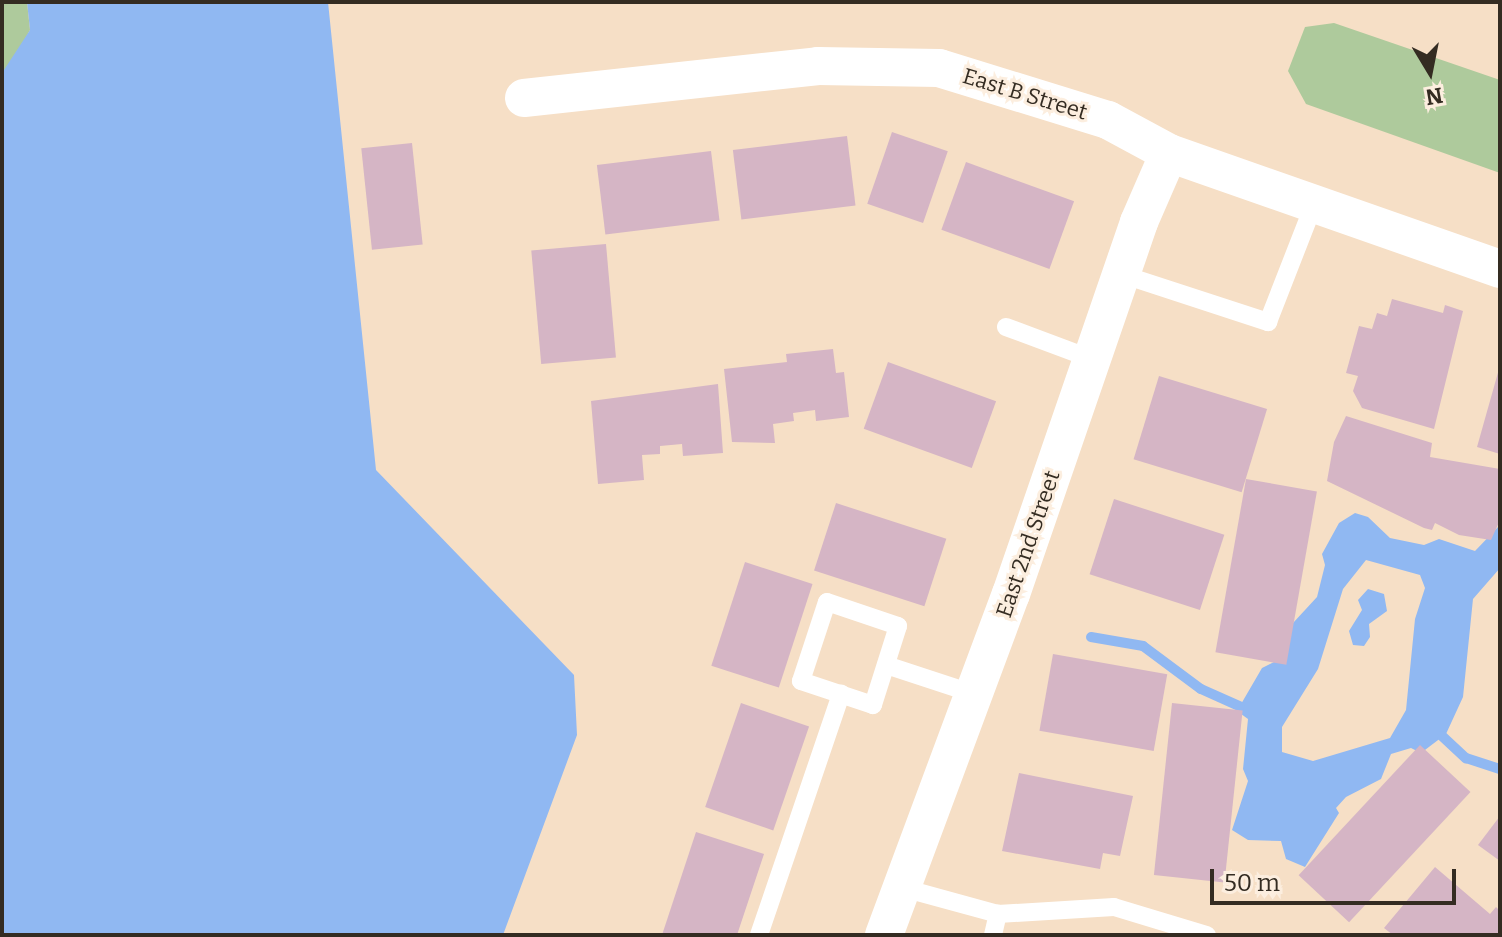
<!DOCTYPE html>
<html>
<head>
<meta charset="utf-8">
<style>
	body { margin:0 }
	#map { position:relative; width:1502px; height:937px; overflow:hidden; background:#f6dfc6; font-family:Bitter,serif }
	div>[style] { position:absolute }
	.green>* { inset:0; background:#aeca9c }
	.water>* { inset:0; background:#90b8f2 }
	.stream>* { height:10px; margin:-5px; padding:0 5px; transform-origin:5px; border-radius:5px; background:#90b8f2 }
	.building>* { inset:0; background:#d5b5c5; transform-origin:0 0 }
	.lane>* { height:18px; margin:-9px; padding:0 9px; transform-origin:9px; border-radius:9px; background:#fff }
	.street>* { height:38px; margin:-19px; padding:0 19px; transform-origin:19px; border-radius:19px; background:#fff }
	span { translate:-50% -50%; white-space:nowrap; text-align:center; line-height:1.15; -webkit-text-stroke:6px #fceedf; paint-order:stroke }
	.street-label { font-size:22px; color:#342c22 }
	.frame { position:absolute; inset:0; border:4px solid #342c22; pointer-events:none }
	.north { position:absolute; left:1390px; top:32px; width:80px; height:80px; -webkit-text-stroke:6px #fceedf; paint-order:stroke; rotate:170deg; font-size:22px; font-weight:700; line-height:32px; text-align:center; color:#342c22 }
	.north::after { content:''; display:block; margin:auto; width:28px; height:36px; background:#342c22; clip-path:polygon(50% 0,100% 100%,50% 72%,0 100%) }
	.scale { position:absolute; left:1210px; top:869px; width:246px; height:36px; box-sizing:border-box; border:4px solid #342c22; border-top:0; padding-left:10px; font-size:24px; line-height:28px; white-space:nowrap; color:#342c22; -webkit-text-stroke:6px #fceedf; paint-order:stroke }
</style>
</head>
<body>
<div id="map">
	<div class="green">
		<i style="clip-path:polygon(2px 2px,27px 2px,30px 30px,8px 71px,2px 73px)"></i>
		<i style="clip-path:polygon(1334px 23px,1500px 80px,1500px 173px,1306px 104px,1288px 71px,1305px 27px)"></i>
	</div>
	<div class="water">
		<i style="clip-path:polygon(27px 2px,328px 2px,376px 470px,574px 675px,577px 735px,503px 935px,2px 935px,2px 73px,30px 30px)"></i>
		<i style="clip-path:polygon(evenodd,1355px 513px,1368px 517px,1390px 538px,1424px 545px,1439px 539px,1475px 551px,1500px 525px,1500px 568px,1473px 599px,1463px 697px,1446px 734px,1421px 753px,1411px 748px,1391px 754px,1381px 779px,1346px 797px,1336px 808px,1339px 813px,1305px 867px,1286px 859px,1281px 841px,1248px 840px,1232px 830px,1248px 781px,1243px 769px,1248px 719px,1237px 711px,1262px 668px,1276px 661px,1281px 636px,1317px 597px,1325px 565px,1322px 554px,1339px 523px,1355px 513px,1366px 560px,1420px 575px,1425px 588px,1415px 619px,1406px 710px,1390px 738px,1313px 761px,1282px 752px,1282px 727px,1318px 669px,1343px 589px,1366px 560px)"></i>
		<i style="clip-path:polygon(1368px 589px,1384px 594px,1387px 611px,1369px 624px,1370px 637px,1364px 646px,1353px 645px,1349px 631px,1362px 610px,1358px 600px)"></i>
	</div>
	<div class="stream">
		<i style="left:1091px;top:637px;width:53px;rotate:9.8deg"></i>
		<i style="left:1143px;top:646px;width:72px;rotate:36.6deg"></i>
		<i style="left:1201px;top:689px;width:42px;rotate:24.1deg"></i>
		<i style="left:1442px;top:736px;width:33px;rotate:43deg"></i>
		<i style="left:1466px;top:758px;width:36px;rotate:18deg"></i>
	</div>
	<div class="building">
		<i style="left:892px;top:132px;width:59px;height:76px;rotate:19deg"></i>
		<i style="left:847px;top:136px;width:70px;height:115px;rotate:83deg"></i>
		<i style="left:412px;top:143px;width:102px;height:51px;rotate:84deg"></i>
		<i style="left:711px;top:151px;width:70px;height:115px;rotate:83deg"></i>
		<i style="left:966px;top:162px;width:115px;height:72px;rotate:20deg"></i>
		<i style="left:606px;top:244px;width:114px;height:75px;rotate:85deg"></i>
		<i style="clip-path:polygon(1392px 299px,1443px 313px,1445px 305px,1463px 311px,1434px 429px,1362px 408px,1353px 391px,1358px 376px,1346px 373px,1359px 326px,1372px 329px,1377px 313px,1387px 316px)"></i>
		<i style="clip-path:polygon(833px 349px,836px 373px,844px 372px,849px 417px,816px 421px,815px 410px,793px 413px,794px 421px,773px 424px,775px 443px,732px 442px,724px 369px,787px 362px,786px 354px)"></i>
		<i style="left:888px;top:362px;width:115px;height:71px;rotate:20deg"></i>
		<i style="clip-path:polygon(1499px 369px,1500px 369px,1500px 454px,1477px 447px)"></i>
		<i style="left:1159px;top:376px;width:113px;height:87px;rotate:17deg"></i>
		<i style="clip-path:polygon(718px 384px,723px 453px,683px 456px,682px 444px,660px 446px,660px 454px,642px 455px,644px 480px,598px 484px,591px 401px)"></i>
		<i style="clip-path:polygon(1346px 416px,1432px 443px,1430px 457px,1500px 469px,1500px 520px,1491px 540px,1459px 535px,1435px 523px,1432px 530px,1424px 528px,1327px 481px,1334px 442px)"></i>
		<i style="left:1246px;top:479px;width:72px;height:176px;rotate:10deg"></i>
		<i style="left:1114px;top:499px;width:116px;height:79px;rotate:18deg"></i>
		<i style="left:836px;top:503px;width:116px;height:71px;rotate:18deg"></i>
		<i style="left:745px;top:562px;width:71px;height:109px;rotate:18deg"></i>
		<i style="left:1053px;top:654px;width:116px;height:78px;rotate:10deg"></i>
		<i style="left:741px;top:703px;width:72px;height:110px;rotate:19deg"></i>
		<i style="left:1172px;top:703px;width:71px;height:173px;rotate:6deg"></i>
		<i style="left:1420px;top:745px;width:69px;height:178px;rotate:43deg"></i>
		<i style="clip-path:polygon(1019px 773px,1133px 796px,1120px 856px,1103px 853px,1100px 869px,1002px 851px)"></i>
		<i style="clip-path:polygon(1500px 816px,1500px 861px,1478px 845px)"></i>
		<i style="clip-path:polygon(696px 832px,764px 854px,737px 935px,662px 935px)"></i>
		<i style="clip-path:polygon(1435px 867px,1490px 914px,1496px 907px,1500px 911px,1500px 935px,1393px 935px,1384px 928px)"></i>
	</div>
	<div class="lane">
		<i style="left:1121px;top:274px;width:155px;rotate:18.1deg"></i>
		<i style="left:1268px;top:322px;width:127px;rotate:-68.7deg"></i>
		<i style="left:1006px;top:327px;width:92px;rotate:20.4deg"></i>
		<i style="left:827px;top:602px;width:75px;rotate:18.7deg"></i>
		<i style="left:898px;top:626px;width:83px;rotate:107.6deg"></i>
		<i style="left:873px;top:705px;width:76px;rotate:-161.6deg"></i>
		<i style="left:801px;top:681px;width:83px;rotate:-71.8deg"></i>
		<i style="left:886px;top:665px;width:93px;rotate:18.2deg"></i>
		<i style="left:903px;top:888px;width:98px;rotate:15.3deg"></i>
		<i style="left:998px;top:914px;width:116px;rotate:-3.5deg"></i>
		<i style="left:1114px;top:907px;width:97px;rotate:16.8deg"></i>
		<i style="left:759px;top:935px;width:255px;rotate:-71.2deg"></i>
		<i style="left:993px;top:935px;width:22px;rotate:-77deg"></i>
	</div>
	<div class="street">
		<i style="left:524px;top:98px;width:296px;rotate:-6.2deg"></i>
		<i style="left:818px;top:66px;width:121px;rotate:0.9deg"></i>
		<i style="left:939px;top:68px;width:177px;rotate:17.1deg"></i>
		<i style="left:1108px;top:120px;width:69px;rotate:28.4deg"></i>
		<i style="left:1169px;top:153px;width:351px;rotate:19.3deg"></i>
		<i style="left:884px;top:935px;width:364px;rotate:-69.6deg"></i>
		<i style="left:1011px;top:594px;width:393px;rotate:-71deg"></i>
		<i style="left:1139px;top:222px;width:75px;rotate:-66.5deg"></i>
	</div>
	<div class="street-label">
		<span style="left:1025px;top:94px;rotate:17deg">East B Street</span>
		<span style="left:1028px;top:544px;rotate:-71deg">East 2nd Street</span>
	</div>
	<div class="frame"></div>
	<div class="north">N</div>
	<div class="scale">50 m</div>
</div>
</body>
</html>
